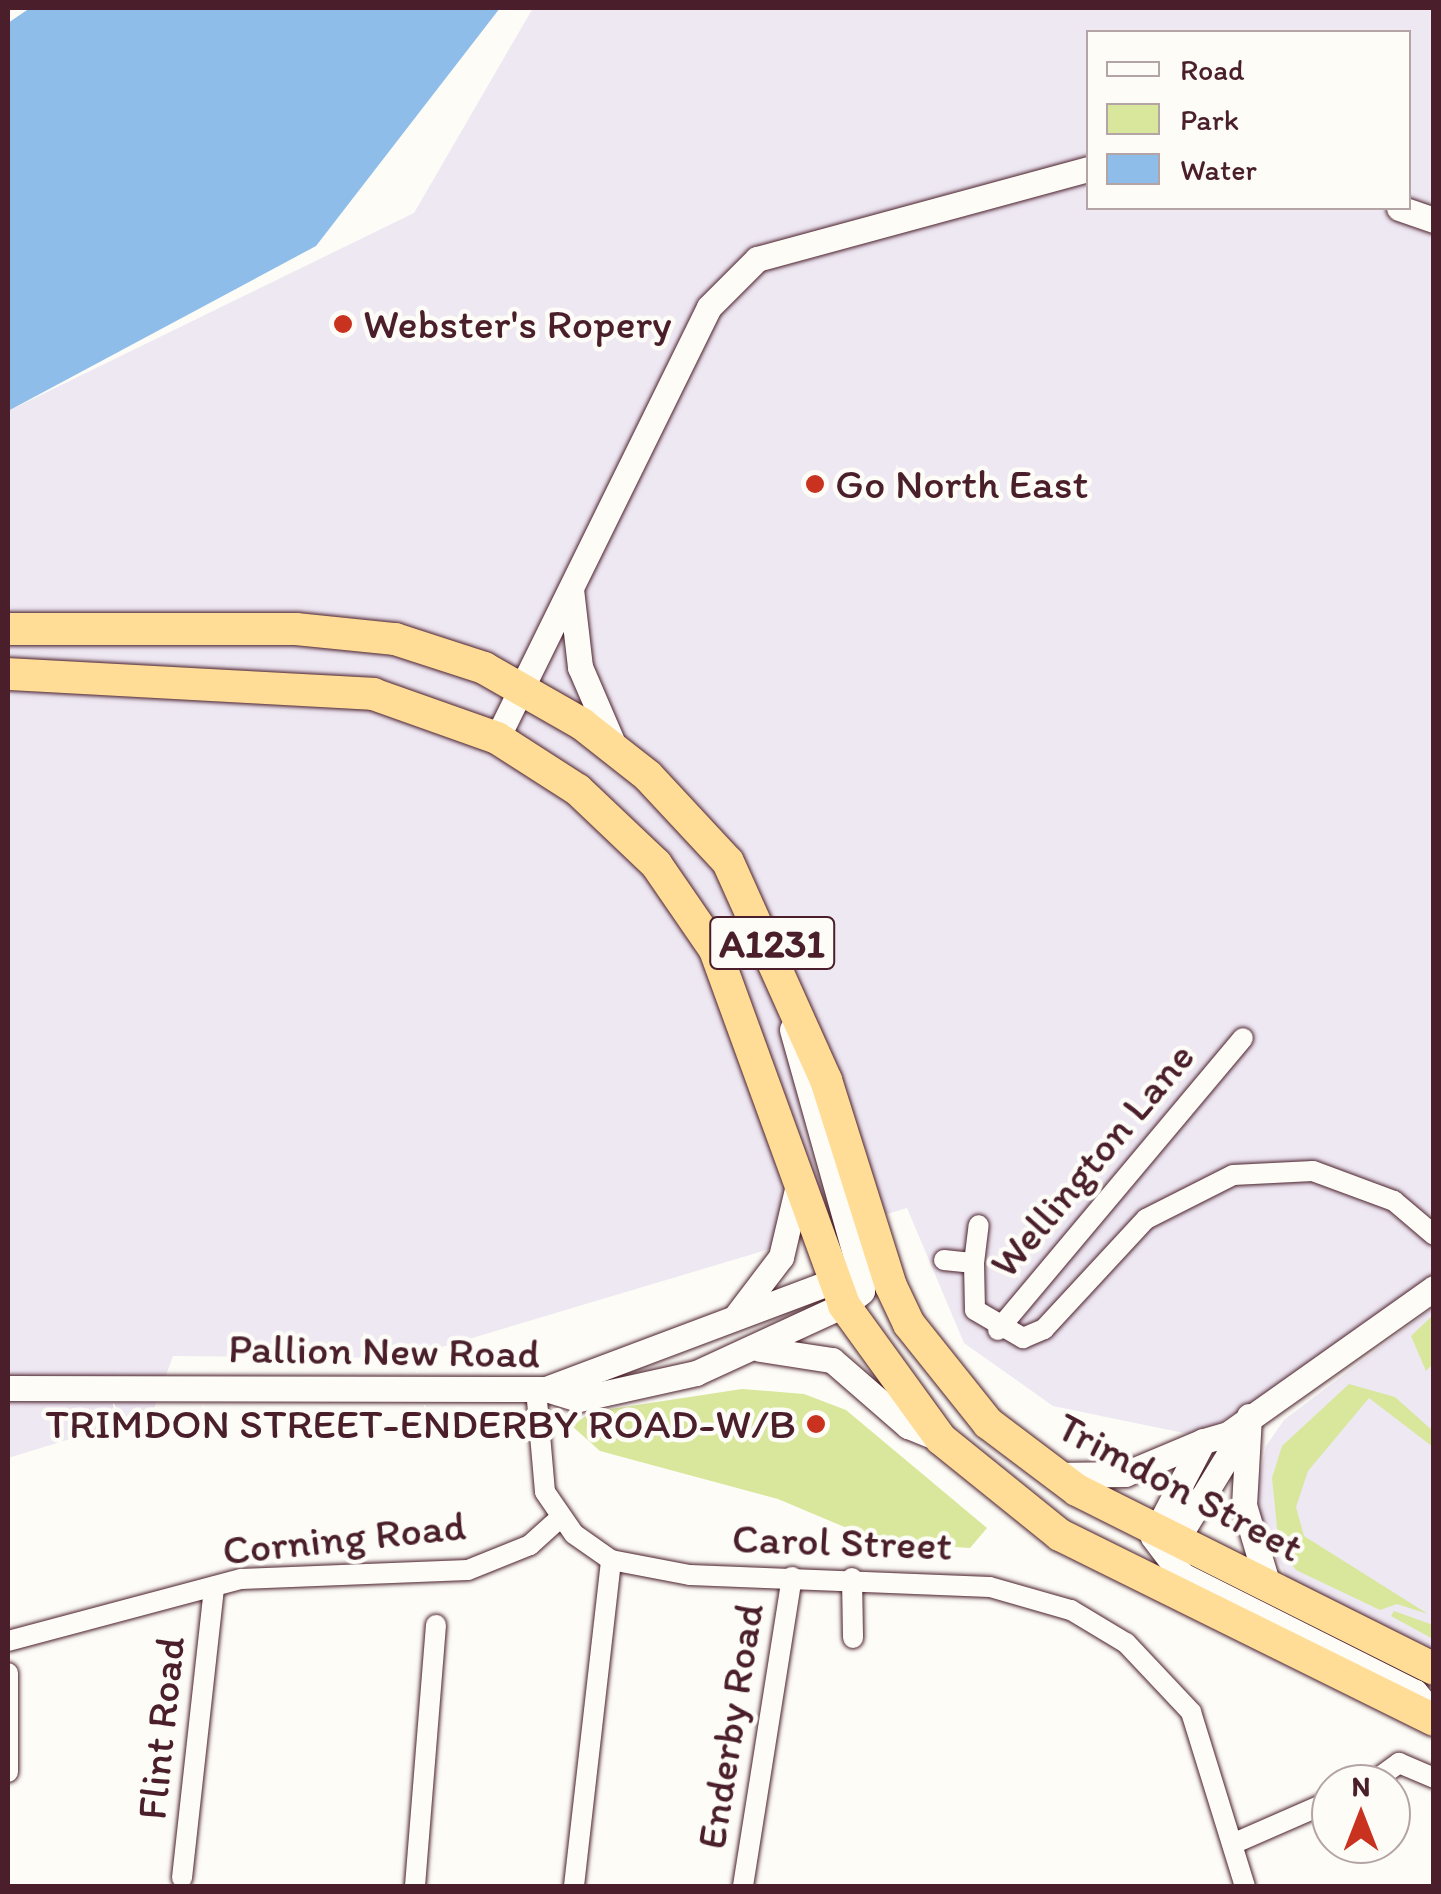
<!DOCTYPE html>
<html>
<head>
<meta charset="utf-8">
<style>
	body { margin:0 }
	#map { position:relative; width:1441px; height:1894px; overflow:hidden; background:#fdfcf7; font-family:Itim,sans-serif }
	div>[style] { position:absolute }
	.built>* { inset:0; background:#eee8f3 }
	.green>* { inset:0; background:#d8e79b }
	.water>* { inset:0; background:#8fbde9 }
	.roads { filter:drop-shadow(0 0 2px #4a1f2b) drop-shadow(0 0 2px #4a1f2b) }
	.minor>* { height:20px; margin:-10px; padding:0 10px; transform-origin:10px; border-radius:10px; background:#fdfcf7 }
	.tertiary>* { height:25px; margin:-12.5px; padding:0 12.5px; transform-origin:12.5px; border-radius:12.5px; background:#fdfcf7 }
	.secondary>* { height:28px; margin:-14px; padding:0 14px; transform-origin:14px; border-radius:14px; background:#fdfcf7 }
	.trunk>* { height:32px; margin:-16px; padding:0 16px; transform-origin:16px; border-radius:16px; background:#ffdd96 }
	.dots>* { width:28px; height:28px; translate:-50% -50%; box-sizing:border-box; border:5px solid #fdfcf7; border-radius:50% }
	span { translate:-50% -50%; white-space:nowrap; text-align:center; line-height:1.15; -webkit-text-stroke:9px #fdfcf7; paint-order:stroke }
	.shield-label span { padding:2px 8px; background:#fdfcf7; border:2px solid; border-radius:8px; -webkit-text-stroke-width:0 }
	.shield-label { font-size:40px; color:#4a1f2b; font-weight:700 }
	.poi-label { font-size:42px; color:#4a1f2b }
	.left { translate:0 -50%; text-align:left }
	.right { translate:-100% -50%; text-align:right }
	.street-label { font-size:42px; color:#4a1f2b }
	.frame { position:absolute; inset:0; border:10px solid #4a1f2b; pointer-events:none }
	.legend { position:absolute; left:1086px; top:30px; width:325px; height:180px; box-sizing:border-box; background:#fdfcf7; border:2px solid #b5a4a5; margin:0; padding:12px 18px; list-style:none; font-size:30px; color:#4a1f2b }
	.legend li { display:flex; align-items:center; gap:20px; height:50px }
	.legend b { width:50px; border:2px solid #b5a4a5 }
	.north { position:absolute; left:1311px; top:1764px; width:100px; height:100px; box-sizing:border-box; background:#fdfcf7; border:2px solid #b5a4a5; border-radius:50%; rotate:0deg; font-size:28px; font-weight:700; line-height:40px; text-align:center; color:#4a1f2b }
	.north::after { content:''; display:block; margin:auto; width:35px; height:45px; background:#c8321e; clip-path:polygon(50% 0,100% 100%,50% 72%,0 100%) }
</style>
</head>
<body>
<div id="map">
	<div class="built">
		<i style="clip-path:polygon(evenodd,533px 8px,1433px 8px,1433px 1290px,1198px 1436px,1053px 1406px,964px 1343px,907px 1208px,405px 1358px,173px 1356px,152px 1414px,8px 1458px,8px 411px,414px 213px,533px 8px,1088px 32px,1408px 32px,1408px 208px,1088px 208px,1088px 32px)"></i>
		<i style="clip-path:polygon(1433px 1307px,1433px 1656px,1287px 1578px,1259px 1523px,1258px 1488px,1266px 1446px,1284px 1420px)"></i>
	</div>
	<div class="green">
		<i style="clip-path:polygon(1433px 1315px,1433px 1364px,1426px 1371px,1411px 1336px)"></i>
		<i style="clip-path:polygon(1349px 1384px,1395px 1397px,1433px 1431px,1433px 1447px,1369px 1398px,1308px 1471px,1296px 1507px,1304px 1536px,1428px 1614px,1397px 1604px,1380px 1610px,1296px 1570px,1279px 1547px,1272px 1478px,1282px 1446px)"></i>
		<i style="clip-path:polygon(742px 1389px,804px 1394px,846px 1410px,987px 1528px,970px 1548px,880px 1542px,778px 1499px,600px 1451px,572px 1426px,591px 1412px)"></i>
		<i style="clip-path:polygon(1394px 1611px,1433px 1625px,1433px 1639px,1391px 1616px)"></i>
	</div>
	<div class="water">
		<i style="clip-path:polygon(30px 8px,500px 8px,316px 246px,8px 411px,8px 23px)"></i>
	</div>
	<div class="roads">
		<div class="minor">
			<i style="left:944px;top:1260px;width:30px;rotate:6deg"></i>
			<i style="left:974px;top:1263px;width:38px;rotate:-83deg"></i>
			<i style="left:974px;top:1263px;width:47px;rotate:88.8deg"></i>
			<i style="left:975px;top:1310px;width:56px;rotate:30.3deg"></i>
			<i style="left:1023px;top:1338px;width:23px;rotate:-23deg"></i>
			<i style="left:1044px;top:1329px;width:150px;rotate:-47.2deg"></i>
			<i style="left:1146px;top:1219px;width:97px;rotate:-26.8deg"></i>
			<i style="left:1233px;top:1175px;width:80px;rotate:-2.9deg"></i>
			<i style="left:1313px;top:1171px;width:86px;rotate:20.3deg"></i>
			<i style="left:1394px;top:1201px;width:52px;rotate:40.4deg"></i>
			<i style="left:998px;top:1330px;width:381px;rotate:-50deg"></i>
			<i style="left:536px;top:1389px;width:103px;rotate:85deg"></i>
			<i style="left:545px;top:1492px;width:51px;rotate:55.4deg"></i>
			<i style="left:574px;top:1534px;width:45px;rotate:35.1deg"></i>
			<i style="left:611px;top:1560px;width:80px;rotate:10.8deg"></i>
			<i style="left:690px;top:1575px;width:300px;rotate:2.3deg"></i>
			<i style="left:990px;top:1587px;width:84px;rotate:15.9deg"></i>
			<i style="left:1071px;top:1610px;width:64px;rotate:31deg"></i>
			<i style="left:1126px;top:1643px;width:95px;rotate:46.7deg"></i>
			<i style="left:1191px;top:1712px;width:182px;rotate:72.8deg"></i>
			<i style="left:852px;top:1578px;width:60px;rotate:89deg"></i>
			<i style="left:8px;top:1641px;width:241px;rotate:-14.9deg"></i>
			<i style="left:241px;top:1579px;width:227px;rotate:-2.3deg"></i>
			<i style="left:468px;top:1570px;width:67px;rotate:-22deg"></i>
			<i style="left:530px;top:1545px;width:42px;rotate:-42.1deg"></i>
			<i style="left:8px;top:1673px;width:99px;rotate:90deg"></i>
			<i style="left:1370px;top:1784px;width:36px;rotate:-36deg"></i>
			<i style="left:1399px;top:1763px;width:38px;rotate:23deg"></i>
			<i style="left:1237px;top:1842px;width:103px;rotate:-23.6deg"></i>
			<i style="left:182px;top:1878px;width:293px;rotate:-83.7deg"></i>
			<i style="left:415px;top:1886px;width:262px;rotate:-85.4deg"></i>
			<i style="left:574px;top:1886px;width:328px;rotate:-83.5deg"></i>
			<i style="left:743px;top:1886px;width:313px;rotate:-81deg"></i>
		</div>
		<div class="tertiary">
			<i style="left:1399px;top:208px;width:37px;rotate:19deg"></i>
			<i style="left:571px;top:589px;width:79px;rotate:83.4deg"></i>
			<i style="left:580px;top:667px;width:86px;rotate:66.7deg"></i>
			<i style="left:497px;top:738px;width:480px;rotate:-63.8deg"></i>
			<i style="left:709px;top:307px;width:68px;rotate:-45deg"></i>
			<i style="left:757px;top:259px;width:343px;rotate:-15.2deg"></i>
			<i style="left:1434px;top:1288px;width:252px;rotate:144.7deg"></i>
			<i style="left:1228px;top:1434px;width:26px;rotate:164deg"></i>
			<i style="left:1203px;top:1441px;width:108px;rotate:117.5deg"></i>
			<i style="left:1153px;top:1537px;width:48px;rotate:52.7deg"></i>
			<i style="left:1182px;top:1575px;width:261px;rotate:26.7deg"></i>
			<i style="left:1415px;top:1692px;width:30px;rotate:50deg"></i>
			<i style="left:736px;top:1316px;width:74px;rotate:-52.7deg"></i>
			<i style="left:781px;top:1257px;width:74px;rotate:-76.7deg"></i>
			<i style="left:760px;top:1349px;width:73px;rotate:8.7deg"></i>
			<i style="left:832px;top:1360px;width:101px;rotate:41deg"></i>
			<i style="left:908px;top:1426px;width:35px;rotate:22deg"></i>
			<i style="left:8px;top:1388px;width:538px;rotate:0.11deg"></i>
			<i style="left:546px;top:1389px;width:34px;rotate:17deg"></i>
			<i style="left:579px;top:1399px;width:120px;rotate:-12.5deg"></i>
			<i style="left:696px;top:1373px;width:163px;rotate:-24.7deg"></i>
			<i style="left:546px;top:1389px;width:324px;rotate:-20.6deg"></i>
			<i style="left:1249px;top:1416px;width:89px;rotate:93.2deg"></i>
			<i style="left:1244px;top:1505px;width:80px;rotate:73.4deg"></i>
			<i style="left:1053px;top:1475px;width:72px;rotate:-0.8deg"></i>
			<i style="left:1125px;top:1474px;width:82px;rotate:-22.8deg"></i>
			<i style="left:1169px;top:1552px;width:115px;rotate:-58.5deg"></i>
			<i style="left:1229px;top:1454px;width:20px;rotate:-93deg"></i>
		</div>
		<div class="secondary">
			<i style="left:794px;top:1030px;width:251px;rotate:74.3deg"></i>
			<i style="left:862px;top:1272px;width:19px;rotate:93deg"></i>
			<i style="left:861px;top:1291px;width:22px;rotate:141deg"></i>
		</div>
		<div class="trunk">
			<i style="left:8px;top:629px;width:288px"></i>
			<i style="left:296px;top:629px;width:100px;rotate:5.8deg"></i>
			<i style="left:395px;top:639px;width:94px;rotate:18deg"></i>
			<i style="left:484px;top:668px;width:113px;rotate:29.7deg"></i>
			<i style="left:582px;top:724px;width:84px;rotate:38.2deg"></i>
			<i style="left:648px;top:776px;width:117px;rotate:47.1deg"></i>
			<i style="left:728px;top:862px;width:239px;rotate:65.8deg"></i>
			<i style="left:826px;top:1080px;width:216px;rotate:72.5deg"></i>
			<i style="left:891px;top:1286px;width:42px;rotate:64.7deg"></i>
			<i style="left:909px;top:1324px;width:127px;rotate:51.4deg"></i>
			<i style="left:988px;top:1423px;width:111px;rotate:37deg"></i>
			<i style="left:1077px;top:1490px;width:399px;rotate:26.6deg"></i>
			<i style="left:8px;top:674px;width:366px;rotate:3.1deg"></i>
			<i style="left:373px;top:694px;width:132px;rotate:19.5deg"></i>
			<i style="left:497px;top:738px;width:96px;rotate:32.7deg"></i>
			<i style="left:578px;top:790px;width:108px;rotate:43.5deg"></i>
			<i style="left:656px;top:864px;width:104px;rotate:55.5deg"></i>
			<i style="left:715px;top:950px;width:378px;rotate:70deg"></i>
			<i style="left:844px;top:1305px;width:165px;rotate:54.1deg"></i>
			<i style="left:941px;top:1439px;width:153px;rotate:38.9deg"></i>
			<i style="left:1060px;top:1535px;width:417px;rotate:26.3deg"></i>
		</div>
	</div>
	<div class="dots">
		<i style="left:343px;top:324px;background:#c8321e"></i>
		<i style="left:815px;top:484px;background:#c8321e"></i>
		<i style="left:816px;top:1424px;background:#c8321e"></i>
	</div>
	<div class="shield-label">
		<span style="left:772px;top:943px">A1231</span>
	</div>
	<div class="poi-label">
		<span class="left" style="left:363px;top:324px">Webster's Ropery</span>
		<span class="left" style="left:835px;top:484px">Go North East</span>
		<span class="right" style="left:796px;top:1424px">TRIMDON STREET-ENDERBY ROAD-W/B</span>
	</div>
	<div class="street-label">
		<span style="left:1092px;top:1160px;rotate:-50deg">Wellington Lane</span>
		<span style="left:384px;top:1351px;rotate:1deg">Pallion New Road</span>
		<span style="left:1180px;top:1487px;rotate:28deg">Trimdon Street</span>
		<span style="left:344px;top:1538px;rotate:-6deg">Corning Road</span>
		<span style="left:842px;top:1542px;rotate:2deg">Carol Street</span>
		<span style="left:730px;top:1726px;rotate:-81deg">Enderby Road</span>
		<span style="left:161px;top:1728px;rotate:-84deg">Flint Road</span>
	</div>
	<div class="frame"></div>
	<ul class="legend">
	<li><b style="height:12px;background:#fdfcf7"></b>Road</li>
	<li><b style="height:28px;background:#d8e79b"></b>Park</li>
	<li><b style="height:28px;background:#8fbde9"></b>Water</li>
	</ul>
	<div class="north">N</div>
</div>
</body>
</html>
